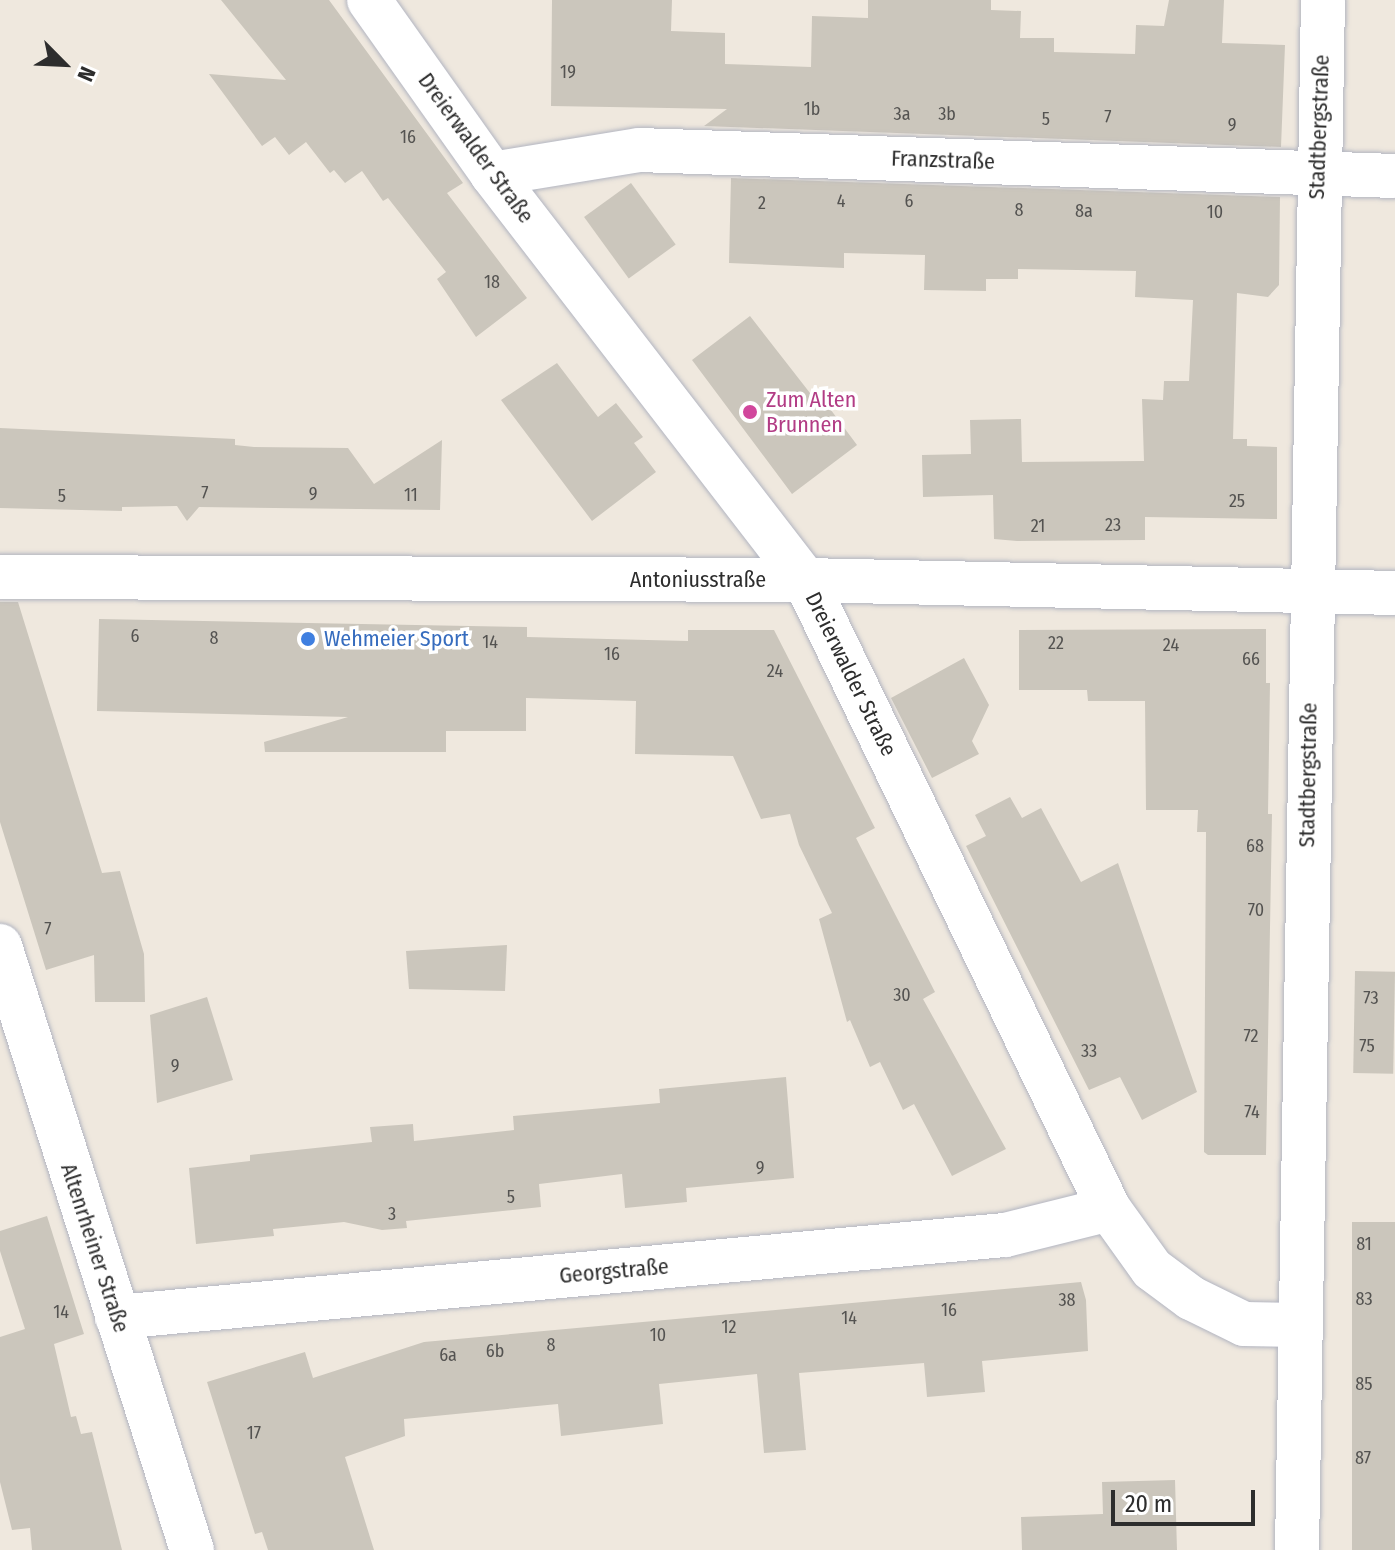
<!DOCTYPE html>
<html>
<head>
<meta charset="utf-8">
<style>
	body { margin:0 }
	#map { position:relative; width:1395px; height:1550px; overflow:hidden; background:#efe8de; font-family:"Fira Sans Condensed",sans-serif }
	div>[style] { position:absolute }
	.building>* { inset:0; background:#cbc6bc; transform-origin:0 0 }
	.roads { filter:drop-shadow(0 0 2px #b2b5c1) drop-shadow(0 0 2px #b2b5c1) }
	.minor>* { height:44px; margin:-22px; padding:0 22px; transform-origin:22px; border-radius:22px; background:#fff }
	.dots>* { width:22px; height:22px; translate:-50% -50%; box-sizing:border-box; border:4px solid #fff; border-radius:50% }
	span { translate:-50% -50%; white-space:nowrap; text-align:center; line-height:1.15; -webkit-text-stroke:7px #fff; paint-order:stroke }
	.number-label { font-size:18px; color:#545351 }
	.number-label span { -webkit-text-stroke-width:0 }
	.street-label { font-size:22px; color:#2d2d2d }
	.hotel-label { font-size:22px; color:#b23c85 }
	.left { translate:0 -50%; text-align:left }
	.shop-label { font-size:22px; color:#366cbe }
	.north { position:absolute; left:24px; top:24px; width:80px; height:80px; -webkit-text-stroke:6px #fff; paint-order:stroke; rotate:114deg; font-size:22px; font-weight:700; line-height:32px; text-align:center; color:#2d2d2d }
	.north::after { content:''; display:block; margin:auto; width:28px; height:36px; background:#2d2d2d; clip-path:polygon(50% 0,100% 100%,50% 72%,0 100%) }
	.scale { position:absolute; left:1111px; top:1490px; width:144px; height:36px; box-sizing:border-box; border:4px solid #2d2d2d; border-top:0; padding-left:10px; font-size:24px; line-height:28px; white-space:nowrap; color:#2d2d2d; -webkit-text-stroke:6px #fff; paint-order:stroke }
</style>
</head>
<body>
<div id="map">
	<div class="building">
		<i style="clip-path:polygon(221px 0,329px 0,463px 183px,447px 193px,527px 298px,476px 337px,437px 279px,446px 272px,388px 198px,383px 201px,362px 171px,345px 183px,334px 170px,330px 173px,306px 142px,289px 155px,275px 137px,262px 146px,209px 74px,286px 80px)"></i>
		<i style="clip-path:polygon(552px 0,672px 0,671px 31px,725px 33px,725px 64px,811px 67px,812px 16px,868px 18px,868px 0,991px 0,991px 10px,1021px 11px,1020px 38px,1054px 38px,1054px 52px,1135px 54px,1136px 25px,1164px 26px,1169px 0,1224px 0,1222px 43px,1285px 45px,1281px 147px,704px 126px,727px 109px,551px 106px)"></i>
		<i style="clip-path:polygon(731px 178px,1280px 197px,1279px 285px,1268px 297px,1237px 293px,1233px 439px,1247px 439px,1247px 446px,1277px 447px,1277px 519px,1145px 517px,1145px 540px,1017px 541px,994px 539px,993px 495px,923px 497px,922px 455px,971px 454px,970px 420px,1021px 419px,1022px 462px,1144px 461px,1142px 399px,1163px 400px,1164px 381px,1189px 381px,1193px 300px,1135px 297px,1136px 271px,1018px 269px,1018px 279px,986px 279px,986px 291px,924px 290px,925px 255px,844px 253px,844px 268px,729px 263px)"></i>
		<i style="left:631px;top:183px;width:76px;height:58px;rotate:54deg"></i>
		<i style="clip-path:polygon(750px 316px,817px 402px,822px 398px,857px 445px,792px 494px,692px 360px)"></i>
		<i style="clip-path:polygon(557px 363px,598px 417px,616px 403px,643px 437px,634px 443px,656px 472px,592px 521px,501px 400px)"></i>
		<i style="clip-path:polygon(0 428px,235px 439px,235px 445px,254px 447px,348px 448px,374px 484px,442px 440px,440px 510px,199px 507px,187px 521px,177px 506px,122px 507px,122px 511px,0 508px)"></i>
		<i style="clip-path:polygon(0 602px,18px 602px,102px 873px,120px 871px,144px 954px,145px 1002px,95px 1002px,94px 955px,46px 970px,0 822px)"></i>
		<i style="clip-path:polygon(99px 619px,527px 627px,527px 637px,688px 641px,688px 630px,774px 630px,875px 828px,856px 838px,935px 992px,923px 999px,1006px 1149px,952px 1176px,914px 1104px,903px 1110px,880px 1062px,870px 1067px,850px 1020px,847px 1022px,819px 919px,832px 913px,799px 845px,790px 814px,761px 819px,733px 756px,635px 754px,636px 701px,526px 698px,526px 731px,446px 731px,446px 752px,265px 752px,264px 742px,348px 717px,97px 711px)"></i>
		<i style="clip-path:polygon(1266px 629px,1266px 683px,1270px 683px,1268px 814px,1272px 814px,1266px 1155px,1208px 1155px,1204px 1152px,1206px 832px,1197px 832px,1198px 810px,1146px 810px,1145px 701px,1088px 701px,1087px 690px,1019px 690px,1019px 630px)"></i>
		<i style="clip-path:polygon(964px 658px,989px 705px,972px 741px,979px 754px,932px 778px,891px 698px)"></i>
		<i style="clip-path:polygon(1010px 797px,1022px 818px,1041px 808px,1081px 882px,1118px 863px,1197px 1092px,1142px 1120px,1120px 1077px,1089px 1090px,966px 846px,986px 836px,975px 815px)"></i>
		<i style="clip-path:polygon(507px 945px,505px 991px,409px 989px,406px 951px)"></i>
		<i style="left:1355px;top:971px;width:40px;height:102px;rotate:1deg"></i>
		<i style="clip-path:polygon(207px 997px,233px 1080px,157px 1103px,150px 1015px)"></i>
		<i style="clip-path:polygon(786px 1077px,794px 1178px,686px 1188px,687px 1202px,625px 1208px,622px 1174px,539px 1184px,541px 1207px,406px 1221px,407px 1228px,382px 1230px,344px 1222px,273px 1229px,274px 1236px,196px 1244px,189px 1168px,250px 1161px,250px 1155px,372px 1142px,370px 1127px,413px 1124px,414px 1141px,514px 1130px,513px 1116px,660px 1103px,659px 1089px)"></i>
		<i style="clip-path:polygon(47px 1216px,84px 1334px,54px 1344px,71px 1417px,76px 1416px,81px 1434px,92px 1432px,122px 1550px,32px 1550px,30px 1528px,12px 1530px,0 1482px,0 1337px,25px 1329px,0 1251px,0 1231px)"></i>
		<i style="left:1352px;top:1222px;width:43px;height:328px"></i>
		<i style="clip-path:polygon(1081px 1282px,1086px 1300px,1088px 1351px,982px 1361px,985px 1392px,927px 1397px,924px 1363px,799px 1373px,806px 1450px,764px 1453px,757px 1374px,659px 1384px,663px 1424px,561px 1436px,558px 1404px,404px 1419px,405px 1436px,345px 1457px,374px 1550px,268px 1550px,262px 1532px,255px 1534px,207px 1382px,305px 1352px,313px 1378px,424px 1342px)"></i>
		<i style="clip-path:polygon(1175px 1480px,1177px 1550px,1022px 1550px,1021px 1517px,1103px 1514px,1102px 1482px)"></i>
	</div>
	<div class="roads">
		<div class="minor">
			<i style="left:369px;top:0;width:213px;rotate:54.7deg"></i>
			<i style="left:492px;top:174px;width:513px;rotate:52.37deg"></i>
			<i style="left:805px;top:580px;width:699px;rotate:64.21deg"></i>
			<i style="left:1109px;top:1209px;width:74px;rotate:54.4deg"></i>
			<i style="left:1152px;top:1269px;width:49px;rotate:36.6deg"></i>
			<i style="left:1191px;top:1298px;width:59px;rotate:26.1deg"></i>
			<i style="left:1244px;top:1324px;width:55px;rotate:1deg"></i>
			<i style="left:492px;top:174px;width:149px;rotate:-9.3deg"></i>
			<i style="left:639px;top:150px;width:756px;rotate:1.97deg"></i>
			<i style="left:0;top:577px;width:805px;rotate:0.21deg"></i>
			<i style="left:805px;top:580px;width:590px;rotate:1.26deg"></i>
			<i style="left:0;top:946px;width:634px;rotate:72.37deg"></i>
			<i style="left:117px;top:1317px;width:892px;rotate:-5.28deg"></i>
			<i style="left:1005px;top:1235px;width:107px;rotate:-14deg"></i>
			<i style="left:1297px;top:1550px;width:1550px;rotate:-89.04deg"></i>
		</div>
	</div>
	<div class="dots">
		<i style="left:750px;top:412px;background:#d1479c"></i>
		<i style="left:308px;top:639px;background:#3f7fe0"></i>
	</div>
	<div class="number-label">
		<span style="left:568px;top:72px">19</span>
		<span style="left:812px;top:109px">1b</span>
		<span style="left:902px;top:114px">3a</span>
		<span style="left:947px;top:114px">3b</span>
		<span style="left:1108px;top:117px">7</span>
		<span style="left:1046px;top:119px">5</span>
		<span style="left:1232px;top:125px">9</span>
		<span style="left:408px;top:137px">16</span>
		<span style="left:841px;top:201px">4</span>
		<span style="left:909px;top:201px">6</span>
		<span style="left:762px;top:203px">2</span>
		<span style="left:1019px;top:210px">8</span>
		<span style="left:1084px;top:211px">8a</span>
		<span style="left:1215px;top:212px">10</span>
		<span style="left:492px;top:282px">18</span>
		<span style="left:205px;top:493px">7</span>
		<span style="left:313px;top:494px">9</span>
		<span style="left:411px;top:495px">11</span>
		<span style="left:62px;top:496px">5</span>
		<span style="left:1237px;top:501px">25</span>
		<span style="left:1113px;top:525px">23</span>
		<span style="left:1038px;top:526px">21</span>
		<span style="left:135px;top:636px">6</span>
		<span style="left:214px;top:638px">8</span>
		<span style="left:490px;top:642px">14</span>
		<span style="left:1056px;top:643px">22</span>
		<span style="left:1171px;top:645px">24</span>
		<span style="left:612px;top:654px">16</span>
		<span style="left:1251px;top:659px">66</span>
		<span style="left:775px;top:671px">24</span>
		<span style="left:1255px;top:846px">68</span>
		<span style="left:1256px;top:910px">70</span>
		<span style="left:48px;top:929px">7</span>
		<span style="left:902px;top:995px">30</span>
		<span style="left:1371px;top:998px">73</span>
		<span style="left:1251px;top:1036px">72</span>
		<span style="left:1367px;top:1046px">75</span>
		<span style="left:1089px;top:1051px">33</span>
		<span style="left:175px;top:1066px">9</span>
		<span style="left:1252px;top:1112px">74</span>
		<span style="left:760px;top:1168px">9</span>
		<span style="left:511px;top:1197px">5</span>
		<span style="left:392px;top:1214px">3</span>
		<span style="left:1364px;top:1244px">81</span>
		<span style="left:1364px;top:1299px">83</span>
		<span style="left:1067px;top:1300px">38</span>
		<span style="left:949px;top:1310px">16</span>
		<span style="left:61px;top:1312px">14</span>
		<span style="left:849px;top:1318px">14</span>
		<span style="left:729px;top:1327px">12</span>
		<span style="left:658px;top:1335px">10</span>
		<span style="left:551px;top:1345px">8</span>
		<span style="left:495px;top:1351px">6b</span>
		<span style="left:448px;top:1355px">6a</span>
		<span style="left:1364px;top:1384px">85</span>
		<span style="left:254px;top:1433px">17</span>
		<span style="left:1363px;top:1458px">87</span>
	</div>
	<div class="street-label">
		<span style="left:1319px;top:127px;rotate:-88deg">Stadtbergstraße</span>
		<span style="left:476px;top:148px;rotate:54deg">Dreierwalder Straße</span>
		<span style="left:943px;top:160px;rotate:2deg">Franzstraße</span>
		<span style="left:698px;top:580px">Antoniusstraße</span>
		<span style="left:851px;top:674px;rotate:64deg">Dreierwalder Straße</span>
		<span style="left:1308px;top:775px;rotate:-89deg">Stadtbergstraße</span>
		<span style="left:95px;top:1248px;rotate:72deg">Altenrheiner Straße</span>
		<span style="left:614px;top:1271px;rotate:-5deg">Georgstraße</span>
	</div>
	<div class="hotel-label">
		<span class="left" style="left:766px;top:412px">Zum Alten<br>Brunnen</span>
	</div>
	<div class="shop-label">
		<span class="left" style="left:324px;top:639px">Wehmeier Sport</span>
	</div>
	<div class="north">N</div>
	<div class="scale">20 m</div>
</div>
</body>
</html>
